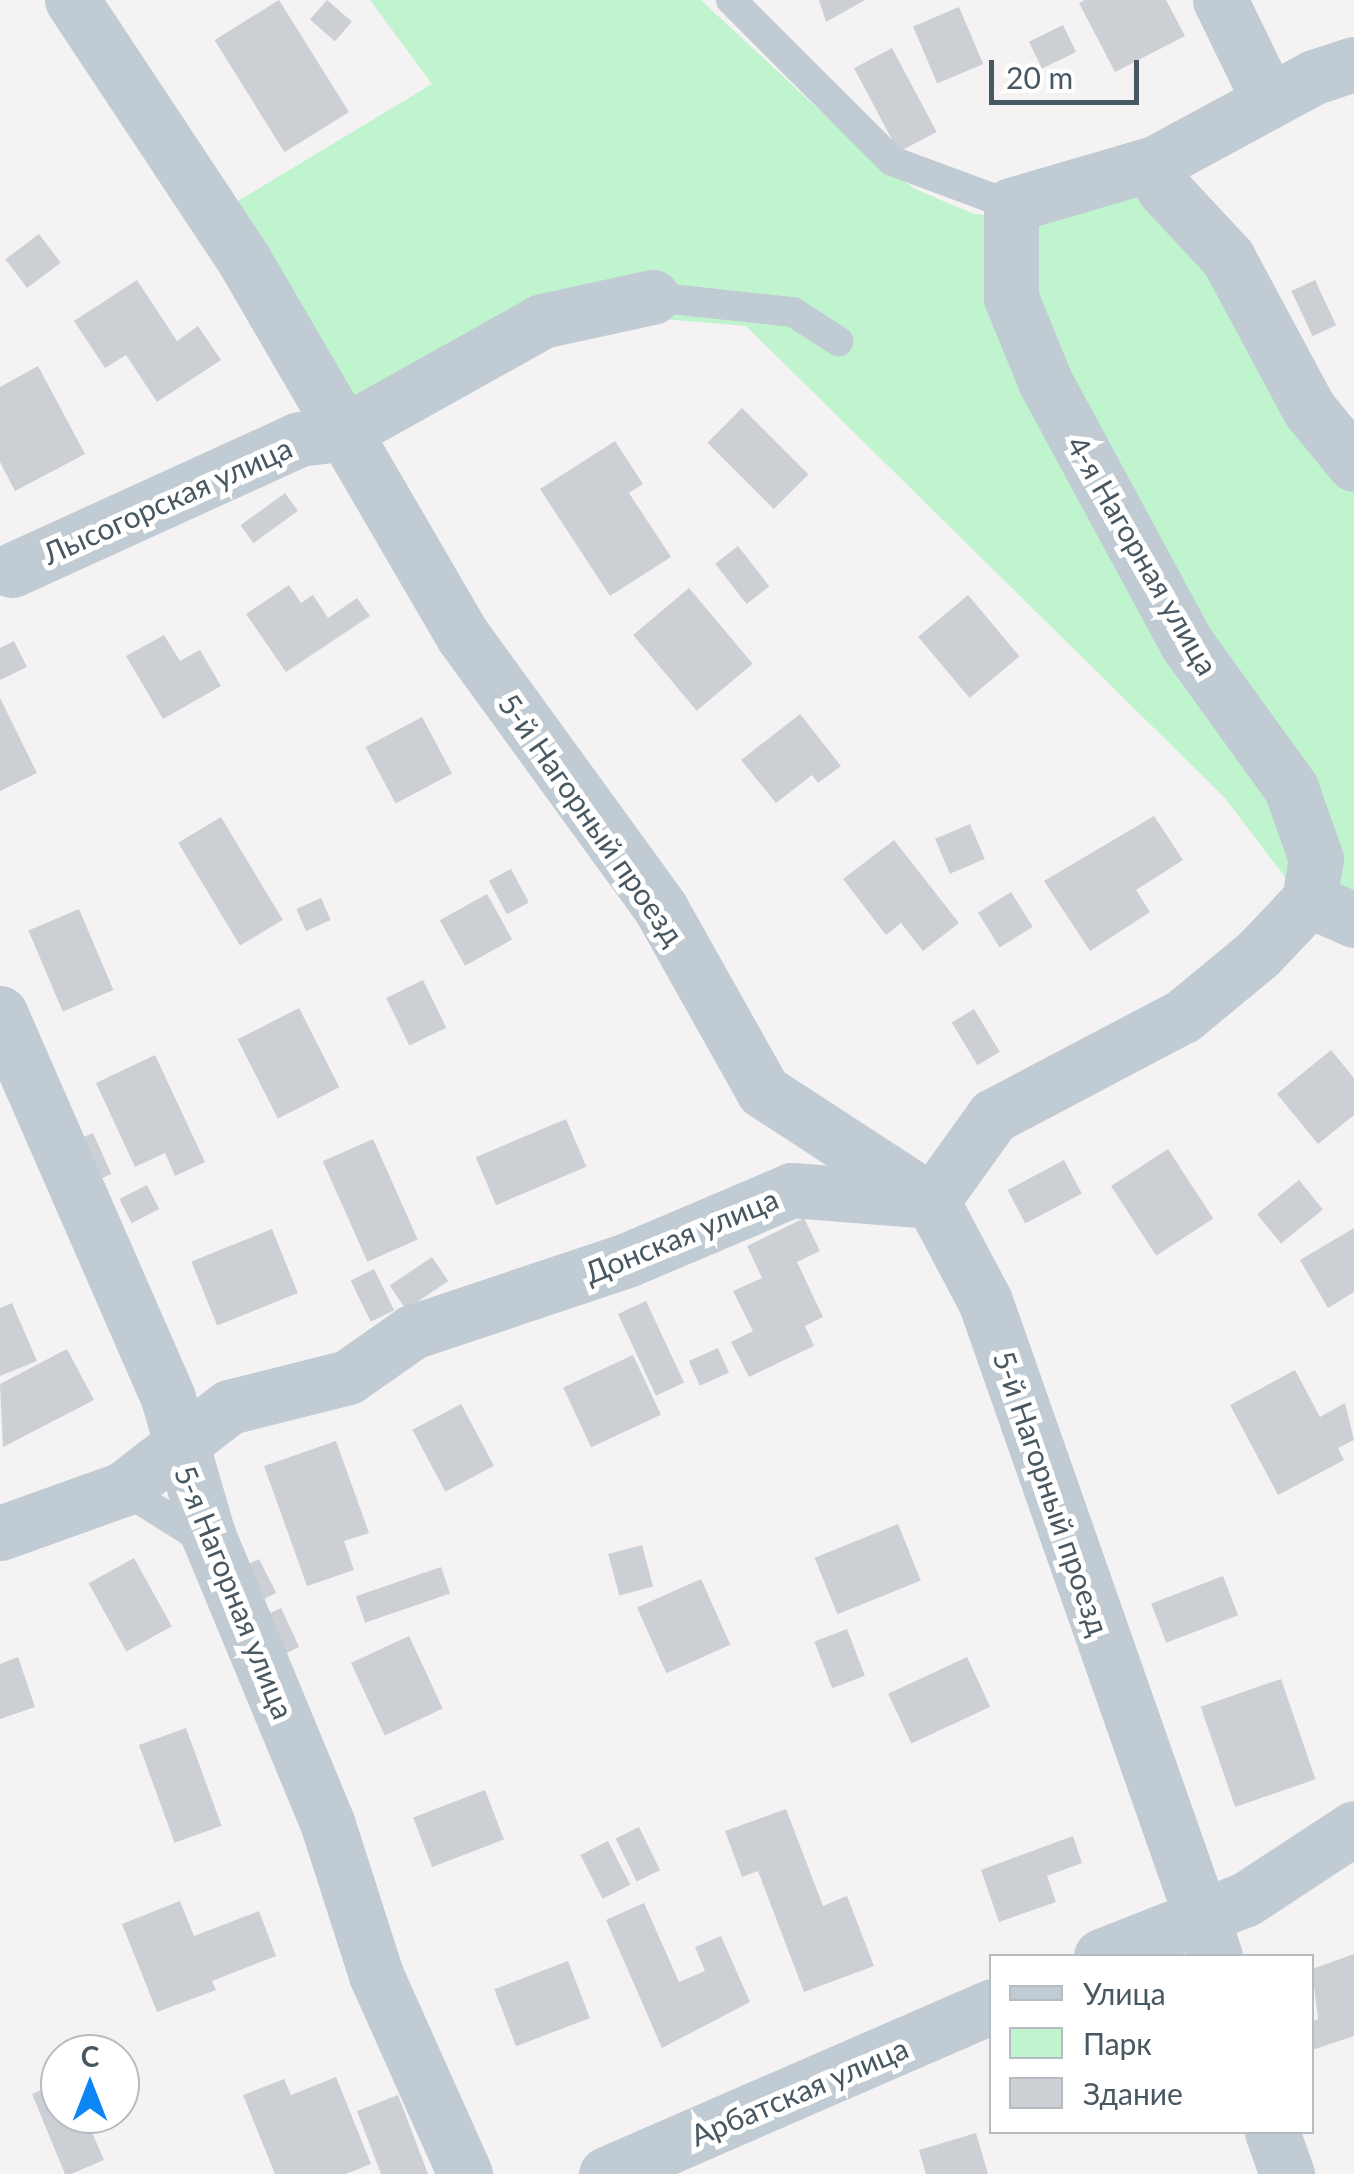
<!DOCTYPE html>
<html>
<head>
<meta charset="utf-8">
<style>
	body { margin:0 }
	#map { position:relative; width:1354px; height:2174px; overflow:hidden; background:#f5f2f3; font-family:Lato,sans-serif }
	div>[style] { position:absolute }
	.green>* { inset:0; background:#c0f4cf }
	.building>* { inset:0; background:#ccd0d5; transform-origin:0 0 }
	.lane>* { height:30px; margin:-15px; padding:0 15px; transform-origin:15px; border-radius:15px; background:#c0cbd3 }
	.street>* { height:55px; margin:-27.5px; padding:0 27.5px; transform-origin:27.5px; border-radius:27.5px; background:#c0cbd3 }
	span { translate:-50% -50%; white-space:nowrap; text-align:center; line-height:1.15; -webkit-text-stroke:10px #fff; paint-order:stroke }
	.street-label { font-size:30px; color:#485862 }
	.legend { position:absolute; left:989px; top:1954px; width:325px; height:180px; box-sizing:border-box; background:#fff; border:2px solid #b6bcc0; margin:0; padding:12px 18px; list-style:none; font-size:30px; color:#485862 }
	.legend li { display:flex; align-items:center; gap:20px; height:50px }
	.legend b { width:50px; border:2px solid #b6bcc0 }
	.north { position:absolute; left:40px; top:2034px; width:100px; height:100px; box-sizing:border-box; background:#fff; border:2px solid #b6bcc0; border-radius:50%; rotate:0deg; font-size:28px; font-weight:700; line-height:40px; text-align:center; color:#485862 }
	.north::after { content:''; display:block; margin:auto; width:35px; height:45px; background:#0d85f4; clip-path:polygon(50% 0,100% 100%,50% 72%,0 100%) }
	.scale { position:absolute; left:989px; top:60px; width:150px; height:45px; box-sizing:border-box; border:5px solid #485862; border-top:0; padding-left:12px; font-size:30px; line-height:35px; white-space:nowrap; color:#485862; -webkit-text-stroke:8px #fff; paint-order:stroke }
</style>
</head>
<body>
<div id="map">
	<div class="green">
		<i style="clip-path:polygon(370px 0,701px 0,860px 148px,915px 189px,974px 214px,1018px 217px,1127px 193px,1150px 203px,1213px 267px,1354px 484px,1354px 906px,1291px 885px,1225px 798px,746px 326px,627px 316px,383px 418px,371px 437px,223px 210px,432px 84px)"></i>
	</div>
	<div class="building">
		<i style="left:279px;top:0;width:132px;height:76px;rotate:58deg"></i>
		<i style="left:327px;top:0;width:33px;height:26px;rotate:41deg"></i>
		<i style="clip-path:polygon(819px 0,865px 0,826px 22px)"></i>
		<i style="clip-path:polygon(1085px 0,1166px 0,1185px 36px,1115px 72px,1079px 3px)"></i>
		<i style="left:959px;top:7px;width:62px;height:50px;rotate:67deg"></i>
		<i style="left:1063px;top:25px;width:30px;height:38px;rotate:64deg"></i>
		<i style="left:892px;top:48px;width:95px;height:43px;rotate:62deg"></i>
		<i style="left:39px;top:234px;width:36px;height:42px;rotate:53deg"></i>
		<i style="clip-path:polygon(137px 280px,177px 341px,198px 326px,221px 360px,157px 402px,126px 355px,105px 368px,74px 321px)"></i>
		<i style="left:1315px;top:280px;width:50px;height:26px;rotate:65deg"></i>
		<i style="clip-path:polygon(38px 366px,85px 454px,15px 491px,0 462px,0 387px)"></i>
		<i style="left:742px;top:408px;width:94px;height:49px;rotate:45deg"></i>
		<i style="clip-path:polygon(615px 441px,643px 484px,629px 493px,671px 557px,610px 596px,540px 489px)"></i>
		<i style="left:285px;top:493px;width:22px;height:55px;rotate:54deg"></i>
		<i style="left:738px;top:546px;width:51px;height:29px;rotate:52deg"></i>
		<i style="clip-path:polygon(289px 585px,301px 603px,313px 595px,328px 618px,357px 598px,370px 616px,286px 672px,246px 614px)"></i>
		<i style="left:689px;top:588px;width:99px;height:73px;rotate:50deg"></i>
		<i style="left:968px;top:595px;width:80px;height:65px;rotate:50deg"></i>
		<i style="clip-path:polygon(164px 635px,180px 661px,200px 650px,221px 686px,163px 719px,126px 656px)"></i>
		<i style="clip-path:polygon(14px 641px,27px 667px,0 680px,0 648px)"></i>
		<i style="clip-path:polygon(0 698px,37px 773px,0 791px)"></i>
		<i style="clip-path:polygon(800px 714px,841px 766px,818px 783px,812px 775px,776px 803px,741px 760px)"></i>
		<i style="left:422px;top:717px;width:64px;height:64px;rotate:62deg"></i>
		<i style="clip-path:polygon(1154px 816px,1183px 860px,1136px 890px,1150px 912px,1090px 951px,1044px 881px)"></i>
		<i style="left:221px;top:817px;width:120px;height:50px;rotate:59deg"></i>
		<i style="left:970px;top:824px;width:38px;height:38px;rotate:67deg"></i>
		<i style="clip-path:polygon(894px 840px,959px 923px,923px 951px,901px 923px,886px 935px,843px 879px)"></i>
		<i style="left:511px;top:869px;width:38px;height:25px;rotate:62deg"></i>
		<i style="left:1011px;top:892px;width:41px;height:39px;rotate:58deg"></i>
		<i style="left:487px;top:894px;width:52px;height:54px;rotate:61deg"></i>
		<i style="left:321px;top:898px;width:24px;height:27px;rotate:66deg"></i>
		<i style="left:79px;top:909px;width:88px;height:55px;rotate:67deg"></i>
		<i style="left:423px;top:980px;width:53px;height:41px;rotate:64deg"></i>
		<i style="left:299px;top:1008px;width:89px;height:69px;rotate:63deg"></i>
		<i style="left:974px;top:1009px;width:50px;height:26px;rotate:59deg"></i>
		<i style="clip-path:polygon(1331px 1050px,1354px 1078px,1354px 1115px,1318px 1144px,1277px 1094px)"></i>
		<i style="clip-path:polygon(155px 1055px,205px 1162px,175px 1176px,165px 1153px,135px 1167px,96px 1083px)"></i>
		<i style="left:566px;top:1119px;width:52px;height:98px;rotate:67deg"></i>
		<i style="left:93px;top:1133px;width:45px;height:18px;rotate:66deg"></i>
		<i style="left:373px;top:1139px;width:110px;height:55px;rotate:66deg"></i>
		<i style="left:1168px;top:1149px;width:83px;height:68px;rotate:57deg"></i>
		<i style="left:1064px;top:1160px;width:38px;height:64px;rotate:62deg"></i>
		<i style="left:1299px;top:1180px;width:38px;height:54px;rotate:51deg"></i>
		<i style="left:147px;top:1185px;width:27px;height:31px;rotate:63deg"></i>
		<i style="clip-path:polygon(804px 1218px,820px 1251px,797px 1262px,823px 1317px,805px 1326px,814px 1346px,749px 1377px,731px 1342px,753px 1331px,733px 1291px,762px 1278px,747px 1246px)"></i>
		<i style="clip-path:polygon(1354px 1228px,1354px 1292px,1328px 1308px,1300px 1260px)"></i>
		<i style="left:272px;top:1229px;width:69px;height:87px;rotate:68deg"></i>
		<i style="left:432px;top:1257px;width:29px;height:51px;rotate:56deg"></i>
		<i style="left:374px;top:1269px;width:46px;height:26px;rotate:64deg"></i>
		<i style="left:646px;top:1301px;width:90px;height:31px;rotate:65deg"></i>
		<i style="clip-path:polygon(12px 1303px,37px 1361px,0 1376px,0 1308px)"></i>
		<i style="left:718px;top:1348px;width:27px;height:32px;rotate:66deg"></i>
		<i style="clip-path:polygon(67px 1349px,94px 1400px,3px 1447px,0 1384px)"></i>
		<i style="left:633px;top:1355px;width:66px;height:77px;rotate:65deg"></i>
		<i style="clip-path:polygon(1295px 1370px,1320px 1417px,1345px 1403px,1354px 1440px,1338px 1448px,1344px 1460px,1278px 1495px,1230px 1405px)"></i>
		<i style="left:461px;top:1404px;width:70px;height:55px;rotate:62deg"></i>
		<i style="clip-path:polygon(336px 1441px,369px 1533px,344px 1541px,354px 1570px,307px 1586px,264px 1466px)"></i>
		<i style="left:898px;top:1524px;width:61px;height:90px;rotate:68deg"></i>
		<i style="left:642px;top:1545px;width:43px;height:35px;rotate:75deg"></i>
		<i style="left:134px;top:1558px;width:78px;height:52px;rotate:61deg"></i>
		<i style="left:259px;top:1559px;width:38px;height:21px;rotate:63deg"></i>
		<i style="left:441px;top:1567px;width:28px;height:90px;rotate:71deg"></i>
		<i style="left:1223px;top:1576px;width:42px;height:77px;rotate:69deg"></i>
		<i style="left:701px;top:1579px;width:72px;height:70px;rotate:66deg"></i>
		<i style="left:281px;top:1608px;width:43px;height:20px;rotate:65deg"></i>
		<i style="left:847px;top:1629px;width:50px;height:35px;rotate:69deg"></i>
		<i style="left:409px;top:1636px;width:80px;height:64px;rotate:65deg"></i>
		<i style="clip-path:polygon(18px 1657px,35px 1707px,0 1719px,0 1664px)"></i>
		<i style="left:967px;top:1657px;width:55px;height:87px;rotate:65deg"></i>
		<i style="left:1281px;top:1679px;width:106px;height:85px;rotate:71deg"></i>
		<i style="left:186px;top:1728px;width:104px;height:50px;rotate:70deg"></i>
		<i style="left:485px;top:1790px;width:53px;height:77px;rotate:69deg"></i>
		<i style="clip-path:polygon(786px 1809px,823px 1906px,847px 1896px,874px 1966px,804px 1992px,758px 1871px,742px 1877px,725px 1831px)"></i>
		<i style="left:639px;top:1827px;width:48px;height:26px;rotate:64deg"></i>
		<i style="clip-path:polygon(1073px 1836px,1082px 1863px,1047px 1876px,1056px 1902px,999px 1922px,981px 1870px)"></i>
		<i style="left:608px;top:1841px;width:49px;height:31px;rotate:63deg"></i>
		<i style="clip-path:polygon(180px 1901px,194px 1936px,259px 1911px,276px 1956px,212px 1981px,216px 1990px,157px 2012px,122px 1924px)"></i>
		<i style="clip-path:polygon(644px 1903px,679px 1982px,705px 1971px,695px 1947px,721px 1936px,750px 2002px,662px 2048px,606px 1920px)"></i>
		<i style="clip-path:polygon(1354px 1954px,1354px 2036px,1312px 2050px,1312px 2022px,1318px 2019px,1312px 1969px)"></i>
		<i style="left:568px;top:1961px;width:61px;height:79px;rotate:69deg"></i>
		<i style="clip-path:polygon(336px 2077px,371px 2164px,346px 2174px,275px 2174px,243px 2095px,284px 2079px,291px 2095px)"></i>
		<i style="clip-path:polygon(60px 2082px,60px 2114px,84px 2114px,104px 2160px,71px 2174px,65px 2174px,32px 2094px)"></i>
		<i style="clip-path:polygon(398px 2095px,428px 2174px,381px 2174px,357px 2111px)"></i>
		<i style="clip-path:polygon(976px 2133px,988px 2174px,926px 2174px,919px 2150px)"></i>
	</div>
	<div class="lane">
		<i style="left:731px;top:0;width:228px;rotate:45deg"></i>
		<i style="left:892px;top:161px;width:127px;rotate:20.3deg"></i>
		<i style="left:652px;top:297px;width:142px;rotate:6.1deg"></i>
		<i style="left:793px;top:312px;width:54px;rotate:32.8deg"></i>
		<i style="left:123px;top:1489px;width:89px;rotate:32.1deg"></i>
		<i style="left:198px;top:1536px;width:10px;rotate:-6deg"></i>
	</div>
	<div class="street">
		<i style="left:72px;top:0;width:312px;rotate:56.5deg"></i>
		<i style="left:244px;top:260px;width:435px;rotate:59.8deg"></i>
		<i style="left:463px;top:636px;width:337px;rotate:54deg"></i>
		<i style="left:661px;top:909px;width:209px;rotate:60.7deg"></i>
		<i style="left:763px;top:1091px;width:202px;rotate:33.1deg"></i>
		<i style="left:932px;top:1201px;width:113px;rotate:62.1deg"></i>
		<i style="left:985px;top:1301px;width:694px;rotate:70.65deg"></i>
		<i style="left:1220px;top:0;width:112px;rotate:64.1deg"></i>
		<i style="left:1155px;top:163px;width:26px;rotate:72deg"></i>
		<i style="left:1163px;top:188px;width:96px;rotate:47.1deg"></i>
		<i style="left:1228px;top:258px;width:171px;rotate:61.8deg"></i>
		<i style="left:1309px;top:409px;width:71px;rotate:50.7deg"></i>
		<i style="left:12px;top:570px;width:315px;rotate:-24.5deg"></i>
		<i style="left:299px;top:439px;width:41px;rotate:-7deg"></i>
		<i style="left:340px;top:434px;width:231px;rotate:-29.2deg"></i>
		<i style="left:542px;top:321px;width:113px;rotate:-12.3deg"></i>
		<i style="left:1309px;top:900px;width:42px;rotate:-80.3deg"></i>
		<i style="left:1316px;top:859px;width:75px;rotate:-109.4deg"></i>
		<i style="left:1291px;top:788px;width:178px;rotate:-125.8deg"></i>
		<i style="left:1187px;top:644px;width:299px;rotate:-118.4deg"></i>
		<i style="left:1045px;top:381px;width:90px;rotate:-112.3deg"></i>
		<i style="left:1011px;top:298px;width:93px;rotate:-90deg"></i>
		<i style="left:1011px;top:205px;width:150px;rotate:-16.3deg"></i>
		<i style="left:1155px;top:163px;width:181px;rotate:-28.4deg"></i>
		<i style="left:1314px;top:77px;width:42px;rotate:-18deg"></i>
		<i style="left:1309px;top:900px;width:49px;rotate:24deg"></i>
		<i style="left:0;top:1013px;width:420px;rotate:66.4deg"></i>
		<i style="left:168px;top:1398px;width:143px;rotate:73.7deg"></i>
		<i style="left:208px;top:1535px;width:311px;rotate:67.5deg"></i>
		<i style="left:327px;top:1822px;width:161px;rotate:72.2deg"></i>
		<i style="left:376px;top:1975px;width:218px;rotate:65.9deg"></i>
		<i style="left:0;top:1533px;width:131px;rotate:-19.7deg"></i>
		<i style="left:123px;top:1489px;width:134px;rotate:-37.7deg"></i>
		<i style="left:229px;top:1407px;width:123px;rotate:-14.1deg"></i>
		<i style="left:348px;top:1377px;width:78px;rotate:-35.1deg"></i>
		<i style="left:412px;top:1332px;width:227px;rotate:-18.5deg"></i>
		<i style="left:627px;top:1260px;width:179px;rotate:-23deg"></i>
		<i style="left:792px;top:1190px;width:140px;rotate:4.5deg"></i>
		<i style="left:932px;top:1201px;width:105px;rotate:-54.3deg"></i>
		<i style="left:993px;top:1116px;width:215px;rotate:-27.8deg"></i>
		<i style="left:1183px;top:1016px;width:97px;rotate:-39.6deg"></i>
		<i style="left:1258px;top:954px;width:74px;rotate:-46.6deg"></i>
		<i style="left:1101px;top:1956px;width:156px;rotate:-21.5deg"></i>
		<i style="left:1246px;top:1899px;width:129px;rotate:-33.3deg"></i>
		<i style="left:1272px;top:2132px;width:45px;rotate:70.3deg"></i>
		<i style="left:606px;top:2174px;width:421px;rotate:-23.5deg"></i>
	</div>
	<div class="street-label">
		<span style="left:167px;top:500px;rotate:-24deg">Лысогорская улица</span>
		<span style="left:1143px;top:555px;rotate:60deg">4-я Нагорная улица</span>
		<span style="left:592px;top:819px;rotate:55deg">5-й Нагорный проезд</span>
		<span style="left:681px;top:1235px;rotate:-22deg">Донская улица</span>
		<span style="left:1052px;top:1493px;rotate:71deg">5-й Нагорный проезд</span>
		<span style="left:235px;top:1592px;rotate:68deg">5-я Нагорная улица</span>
		<span style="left:799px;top:2091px;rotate:-23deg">Арбатская улица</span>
	</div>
	<ul class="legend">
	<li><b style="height:12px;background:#c0cbd3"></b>Улица</li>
	<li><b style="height:28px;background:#c0f4cf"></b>Парк</li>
	<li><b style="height:28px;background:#ccd0d5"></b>Здание</li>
	</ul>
	<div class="north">С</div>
	<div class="scale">20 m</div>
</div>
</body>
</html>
